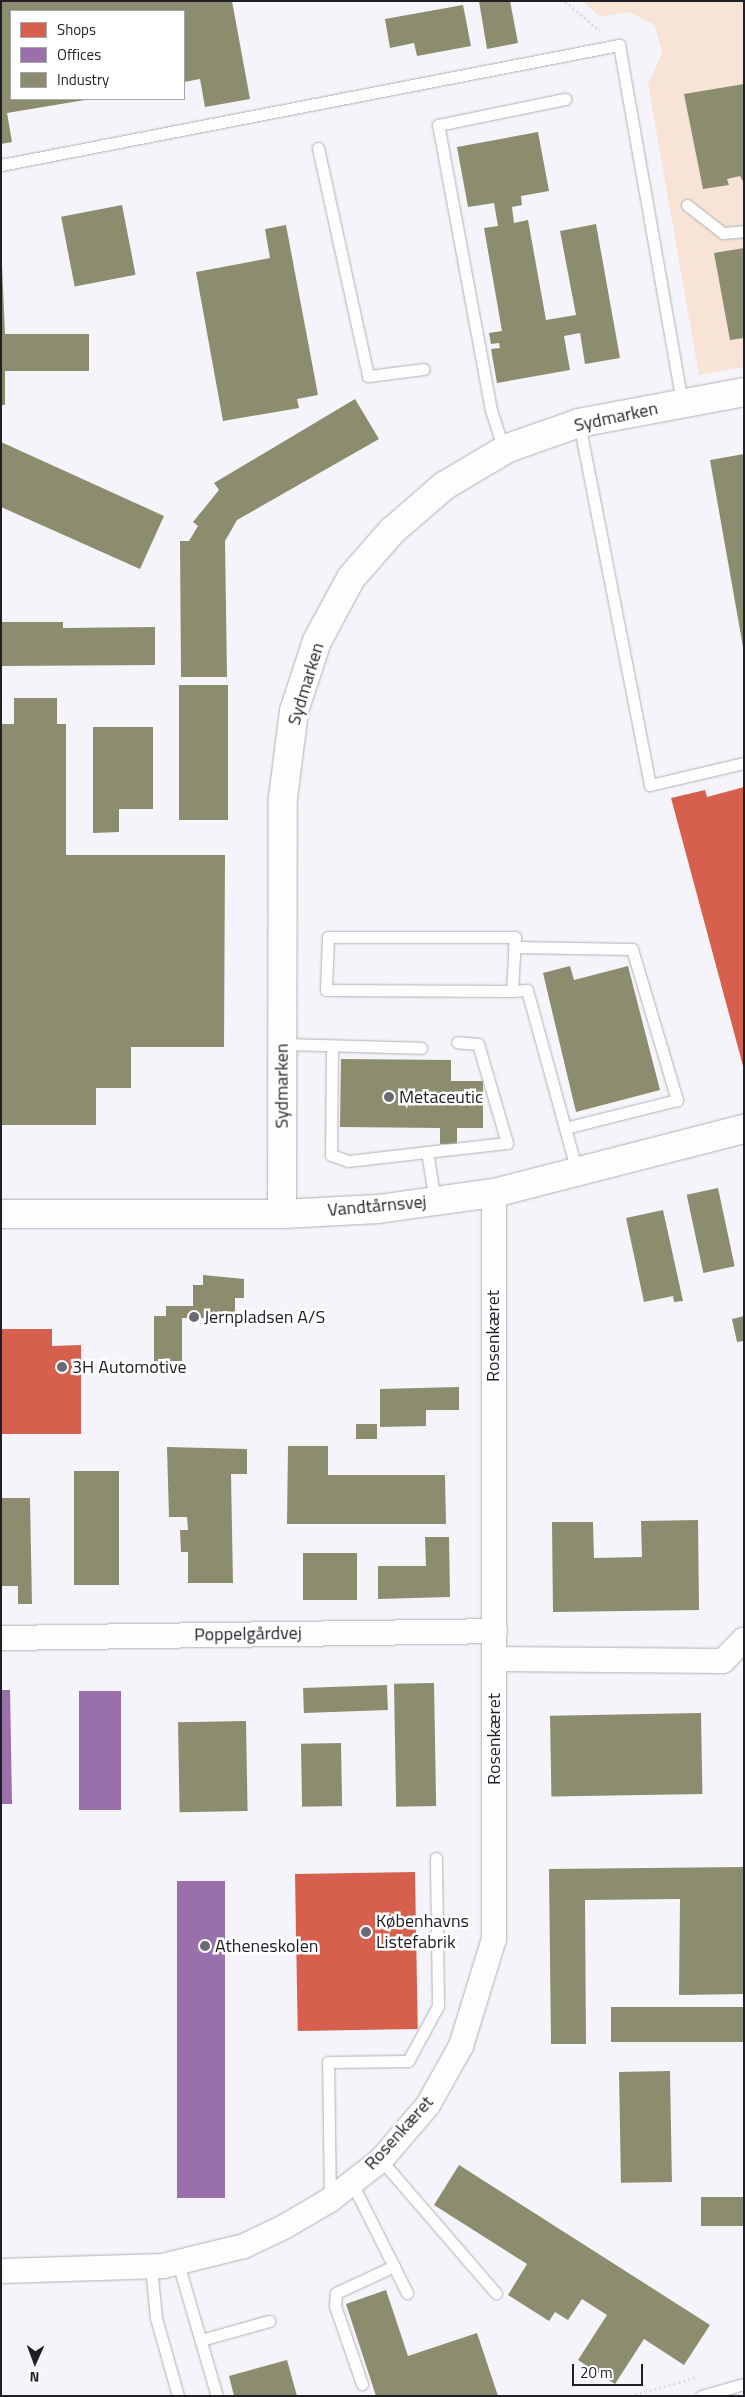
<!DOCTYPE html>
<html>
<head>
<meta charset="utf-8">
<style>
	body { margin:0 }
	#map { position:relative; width:745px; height:2397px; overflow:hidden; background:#f5f4fa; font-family:"Titillium Web",sans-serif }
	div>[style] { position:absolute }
	.green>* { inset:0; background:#f7e4d6 }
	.shops>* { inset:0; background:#d6604d; transform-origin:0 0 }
	.offices>* { inset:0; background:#9970ab; transform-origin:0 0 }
	.industry>* { inset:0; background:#8c8c6e; transform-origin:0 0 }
	.path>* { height:3px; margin-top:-1.5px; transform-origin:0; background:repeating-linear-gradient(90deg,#e1e0e2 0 2.5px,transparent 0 5px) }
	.roads { filter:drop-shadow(0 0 1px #b1b0b6) drop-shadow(0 0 1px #b1b0b6) }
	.lane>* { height:11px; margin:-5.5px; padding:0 5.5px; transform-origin:5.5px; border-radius:5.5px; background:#fefdfe }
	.street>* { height:24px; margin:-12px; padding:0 12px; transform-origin:12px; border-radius:12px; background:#fefdfe }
	.secondary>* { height:28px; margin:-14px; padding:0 14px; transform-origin:14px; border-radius:14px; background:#fefdfe }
	.dots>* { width:14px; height:14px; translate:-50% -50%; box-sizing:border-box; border:2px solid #fff; border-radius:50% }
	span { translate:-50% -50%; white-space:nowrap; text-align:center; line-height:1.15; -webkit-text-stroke:5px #fff; paint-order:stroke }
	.street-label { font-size:18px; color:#201e27 }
	.poi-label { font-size:18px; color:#201e27 }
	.left { translate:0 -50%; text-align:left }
	.frame { position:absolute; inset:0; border:2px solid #201e27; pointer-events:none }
	.legend { position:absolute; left:10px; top:10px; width:175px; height:90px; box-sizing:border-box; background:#fff; border:1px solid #a6a5a9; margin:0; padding:6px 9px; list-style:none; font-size:15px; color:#201e27 }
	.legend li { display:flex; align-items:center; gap:10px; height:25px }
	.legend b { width:25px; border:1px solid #a6a5a9 }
	.north { position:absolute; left:10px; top:2337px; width:50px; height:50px; -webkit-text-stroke:4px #fff; paint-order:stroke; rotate:182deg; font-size:14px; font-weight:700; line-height:20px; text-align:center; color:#201e27 }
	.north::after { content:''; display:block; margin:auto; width:18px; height:22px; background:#201e27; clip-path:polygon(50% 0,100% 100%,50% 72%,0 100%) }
	.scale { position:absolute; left:572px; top:2364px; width:71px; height:22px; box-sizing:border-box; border:2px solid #201e27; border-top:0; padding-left:6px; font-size:15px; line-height:18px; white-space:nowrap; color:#201e27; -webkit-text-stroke:4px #fff; paint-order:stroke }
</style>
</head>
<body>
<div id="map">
	<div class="green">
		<i style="clip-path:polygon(582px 1px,744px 1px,744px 367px,699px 375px,648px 84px,662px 53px,655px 25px,629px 12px,600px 17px)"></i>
	</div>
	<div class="shops">
		<i style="clip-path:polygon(744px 787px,744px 1065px,743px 1066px,671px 798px,705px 790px,707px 797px)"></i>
		<i style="clip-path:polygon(2px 1329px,52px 1329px,52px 1346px,81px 1345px,81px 1434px,2px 1434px)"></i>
		<i style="left:415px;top:1872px;width:157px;height:120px;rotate:89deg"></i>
	</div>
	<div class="offices">
		<i style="clip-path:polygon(1px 1690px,10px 1690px,12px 1804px,1px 1804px)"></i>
		<i style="left:79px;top:1691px;width:42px;height:119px"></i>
		<i style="left:177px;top:1881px;width:48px;height:317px"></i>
	</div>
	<div class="industry">
		<i style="clip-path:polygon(1px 1px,232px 1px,250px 99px,205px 107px,200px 79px,184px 82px,184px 11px,11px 11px,11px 99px,85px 100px,7px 113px,12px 142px,1px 144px)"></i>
		<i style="clip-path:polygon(479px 1px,510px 1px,518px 43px,487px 49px)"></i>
		<i style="clip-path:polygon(463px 5px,471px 46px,417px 56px,414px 43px,390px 48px,385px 19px)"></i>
		<i style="clip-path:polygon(744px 84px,744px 183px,740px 176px,727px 179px,729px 185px,703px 189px,684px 94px)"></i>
		<i style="clip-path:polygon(538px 132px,549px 191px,521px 196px,522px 205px,512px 207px,514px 223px,528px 220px,546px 320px,576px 315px,560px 231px,596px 224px,620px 358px,585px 364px,580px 333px,564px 336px,570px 370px,497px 383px,491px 349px,500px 348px,499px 343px,491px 344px,489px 333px,502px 331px,484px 228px,498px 226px,494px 203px,468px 207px,457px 147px)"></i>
		<i style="left:122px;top:205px;width:71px;height:62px;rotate:79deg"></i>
		<i style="clip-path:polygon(286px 225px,318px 395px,297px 399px,299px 408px,223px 421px,196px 272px,270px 258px,265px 229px)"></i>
		<i style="clip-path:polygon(1px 242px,5px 334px,89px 334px,89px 371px,5px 371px,5px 405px,1px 405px)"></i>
		<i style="clip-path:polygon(744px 248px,744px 338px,730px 340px,714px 253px)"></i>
		<i style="clip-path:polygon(355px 399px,379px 439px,237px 520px,225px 541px,227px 677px,181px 677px,180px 541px,189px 541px,198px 526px,193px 522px,219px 490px,214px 483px)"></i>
		<i style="clip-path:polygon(1px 442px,164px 516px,140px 569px,1px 507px)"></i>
		<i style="clip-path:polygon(744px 454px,744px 647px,743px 647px,710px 460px)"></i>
		<i style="clip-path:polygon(1px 622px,63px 622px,63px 628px,155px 627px,155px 665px,1px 666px)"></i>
		<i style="left:179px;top:685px;width:49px;height:135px"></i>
		<i style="clip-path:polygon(14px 698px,57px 698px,57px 724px,66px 724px,66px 855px,225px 855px,224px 1047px,131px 1047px,131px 1088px,96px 1088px,96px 1125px,1px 1125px,1px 724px,14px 724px)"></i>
		<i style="clip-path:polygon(93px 727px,153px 727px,153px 809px,119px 809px,119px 832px,93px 833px)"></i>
		<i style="clip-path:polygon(570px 966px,574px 980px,628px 966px,660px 1090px,576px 1112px,543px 973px)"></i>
		<i style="clip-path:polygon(341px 1059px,451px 1060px,451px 1081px,483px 1081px,483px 1128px,457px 1128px,457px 1144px,440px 1144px,440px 1128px,340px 1127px)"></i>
		<i style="left:718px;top:1188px;width:80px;height:32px;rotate:78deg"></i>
		<i style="clip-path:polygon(663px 1210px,683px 1301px,674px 1302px,673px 1296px,644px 1302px,626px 1218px)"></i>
		<i style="clip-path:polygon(203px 1275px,244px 1279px,244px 1298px,235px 1298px,235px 1318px,182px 1318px,182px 1361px,154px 1361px,154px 1316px,166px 1316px,166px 1306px,193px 1306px,193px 1285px,203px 1285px)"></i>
		<i style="clip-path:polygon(744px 1316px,744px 1341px,737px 1342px,732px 1319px)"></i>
		<i style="clip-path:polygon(459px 1387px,459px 1410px,426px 1410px,426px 1426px,380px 1427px,380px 1389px)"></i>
		<i style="left:356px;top:1424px;width:21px;height:15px"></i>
		<i style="clip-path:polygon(288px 1446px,328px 1446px,328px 1475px,445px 1475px,446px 1524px,287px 1524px)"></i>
		<i style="clip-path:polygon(167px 1447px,247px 1449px,247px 1474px,231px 1474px,233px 1583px,188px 1583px,188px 1552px,181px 1552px,180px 1530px,188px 1530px,187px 1517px,169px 1517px)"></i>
		<i style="left:74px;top:1471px;width:45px;height:114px"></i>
		<i style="clip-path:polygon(1px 1498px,30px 1498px,32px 1604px,18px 1604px,18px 1586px,1px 1586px)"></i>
		<i style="clip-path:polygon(698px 1520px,699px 1610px,553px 1612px,552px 1522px,593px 1522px,594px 1558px,642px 1557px,641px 1521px)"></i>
		<i style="clip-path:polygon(425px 1537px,449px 1537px,450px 1597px,378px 1599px,378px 1566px,426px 1566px)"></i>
		<i style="left:303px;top:1553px;width:54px;height:47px"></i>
		<i style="left:434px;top:1683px;width:123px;height:40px;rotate:89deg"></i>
		<i style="left:387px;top:1685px;width:25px;height:84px;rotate:88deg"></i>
		<i style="left:701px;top:1713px;width:81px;height:151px;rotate:89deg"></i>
		<i style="left:246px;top:1721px;width:90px;height:68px;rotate:89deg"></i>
		<i style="left:341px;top:1743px;width:63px;height:40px;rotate:89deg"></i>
		<i style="clip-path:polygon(744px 1867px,744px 1994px,679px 1995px,680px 1899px,585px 1900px,586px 2044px,551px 2044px,549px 1869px)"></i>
		<i style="left:744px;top:2007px;width:35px;height:133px;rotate:90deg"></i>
		<i style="left:670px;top:2071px;width:111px;height:51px;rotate:89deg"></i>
		<i style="clip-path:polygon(459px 2165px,710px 2325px,684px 2365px,644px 2339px,615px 2384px,578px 2360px,607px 2315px,582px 2299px,568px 2320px,555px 2312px,549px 2321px,508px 2295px,527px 2264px,434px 2205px)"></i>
		<i style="left:744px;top:2197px;width:29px;height:43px;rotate:90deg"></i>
		<i style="clip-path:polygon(386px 2290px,408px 2356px,477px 2333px,498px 2396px,376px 2396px,346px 2304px)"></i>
		<i style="clip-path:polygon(287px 2360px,297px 2396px,234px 2396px,229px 2376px)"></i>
	</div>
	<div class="path">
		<i style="left:565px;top:1px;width:46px;rotate:40.6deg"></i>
		<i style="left:630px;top:2396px;width:70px;rotate:-15.8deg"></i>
	</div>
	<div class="roads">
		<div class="lane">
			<i style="left:318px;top:148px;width:233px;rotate:77.6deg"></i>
			<i style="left:368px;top:376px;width:56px;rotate:-7.1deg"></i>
			<i style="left:1px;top:165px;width:630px;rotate:-10.99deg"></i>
			<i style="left:619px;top:45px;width:364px;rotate:80deg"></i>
			<i style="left:687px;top:205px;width:46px;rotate:37.9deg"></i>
			<i style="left:723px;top:233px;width:21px;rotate:-5deg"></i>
			<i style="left:579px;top:423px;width:369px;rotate:78.9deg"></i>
			<i style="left:650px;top:785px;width:97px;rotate:-13.2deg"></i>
			<i style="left:504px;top:450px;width:42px;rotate:-108deg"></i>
			<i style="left:491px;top:410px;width:290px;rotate:-100.5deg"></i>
			<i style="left:438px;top:125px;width:130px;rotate:-11.6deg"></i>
			<i style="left:514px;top:947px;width:118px;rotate:1deg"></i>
			<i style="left:632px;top:949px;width:158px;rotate:73.4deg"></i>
			<i style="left:677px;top:1100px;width:115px;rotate:166deg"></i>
			<i style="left:512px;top:991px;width:54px;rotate:-86.8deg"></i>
			<i style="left:515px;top:937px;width:187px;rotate:180deg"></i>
			<i style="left:328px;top:937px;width:53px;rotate:92.2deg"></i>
			<i style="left:326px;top:990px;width:186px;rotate:0.3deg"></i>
			<i style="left:512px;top:991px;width:15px;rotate:-4deg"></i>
			<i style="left:527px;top:990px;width:189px;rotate:74.6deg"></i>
			<i style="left:282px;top:1044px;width:139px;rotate:1.6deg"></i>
			<i style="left:332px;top:1046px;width:109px;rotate:90.5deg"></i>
			<i style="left:331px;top:1155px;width:18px;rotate:19deg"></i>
			<i style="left:348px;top:1161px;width:160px;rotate:-6.5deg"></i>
			<i style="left:507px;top:1143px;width:103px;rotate:-106.3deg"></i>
			<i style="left:478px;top:1044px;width:21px;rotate:-175deg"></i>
			<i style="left:427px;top:1152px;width:50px;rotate:80.7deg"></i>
			<i style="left:381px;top:2160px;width:176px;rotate:49.2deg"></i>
			<i style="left:352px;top:2183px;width:123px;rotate:63.4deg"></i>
			<i style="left:330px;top:2200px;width:138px;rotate:-90.8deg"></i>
			<i style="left:328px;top:2062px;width:80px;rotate:-0.7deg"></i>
			<i style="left:408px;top:2061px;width:63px;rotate:-61.4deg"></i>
			<i style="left:438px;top:2006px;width:148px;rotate:-90.8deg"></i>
			<i style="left:178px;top:2263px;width:139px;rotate:73.7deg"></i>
			<i style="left:151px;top:2267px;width:51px;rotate:84.4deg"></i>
			<i style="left:156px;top:2318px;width:81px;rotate:74.2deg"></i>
			<i style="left:201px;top:2340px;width:71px;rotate:-15.6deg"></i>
			<i style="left:362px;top:2384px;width:83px;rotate:-109.1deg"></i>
			<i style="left:335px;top:2306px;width:13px;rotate:-86deg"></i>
			<i style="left:336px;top:2293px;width:64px;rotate:-25deg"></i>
			<i style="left:701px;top:2396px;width:45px;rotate:-15.6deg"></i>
		</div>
		<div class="street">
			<i style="left:1px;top:1638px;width:494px;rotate:-0.8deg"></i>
			<i style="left:494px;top:1659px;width:229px;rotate:0.5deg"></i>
			<i style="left:723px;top:1661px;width:30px;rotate:-46deg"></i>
			<i style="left:1px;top:2271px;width:162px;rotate:-1.8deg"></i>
			<i style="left:163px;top:2266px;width:83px;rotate:-13.9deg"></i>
			<i style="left:244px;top:2246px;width:44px;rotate:-25.4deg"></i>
			<i style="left:284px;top:2227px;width:53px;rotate:-30.4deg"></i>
			<i style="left:330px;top:2200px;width:65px;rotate:-38.1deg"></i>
			<i style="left:381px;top:2160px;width:72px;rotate:-49.5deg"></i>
			<i style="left:428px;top:2105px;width:68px;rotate:-60.8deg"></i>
			<i style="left:461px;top:2046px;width:112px;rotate:-72.9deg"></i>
			<i style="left:494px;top:1939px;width:746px;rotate:-90deg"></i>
		</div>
		<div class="secondary">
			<i style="left:1px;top:1214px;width:281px"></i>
			<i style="left:282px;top:1214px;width:96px;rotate:-3deg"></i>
			<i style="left:378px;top:1209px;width:117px;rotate:-7.9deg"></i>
			<i style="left:494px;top:1193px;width:258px;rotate:-14.4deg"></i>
			<i style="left:282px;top:1214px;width:416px;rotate:-89.9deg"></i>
			<i style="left:283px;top:798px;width:88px;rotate:-82.8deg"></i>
			<i style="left:294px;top:711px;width:74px;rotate:-71.8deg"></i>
			<i style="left:317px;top:641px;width:72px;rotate:-61.6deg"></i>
			<i style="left:351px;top:578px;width:62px;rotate:-48.9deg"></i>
			<i style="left:392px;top:531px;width:69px;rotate:-40.9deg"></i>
			<i style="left:444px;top:486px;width:74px;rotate:-30.7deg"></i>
			<i style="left:508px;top:448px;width:75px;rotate:-19.4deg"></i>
			<i style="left:579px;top:423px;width:168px;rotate:-10.6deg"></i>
		</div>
	</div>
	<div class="dots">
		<i style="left:389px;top:1097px;background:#6b6971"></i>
		<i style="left:194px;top:1317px;background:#6b6971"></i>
		<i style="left:62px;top:1367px;background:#6b6971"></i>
		<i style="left:366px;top:1932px;background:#6b6971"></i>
		<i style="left:205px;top:1946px;background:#6b6971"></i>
	</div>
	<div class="street-label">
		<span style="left:616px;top:417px;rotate:-12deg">Sydmarken</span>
		<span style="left:306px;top:684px;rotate:-73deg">Sydmarken</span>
		<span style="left:282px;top:1086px;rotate:-90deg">Sydmarken</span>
		<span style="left:377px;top:1206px;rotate:-5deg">Vandtårnsvej</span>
		<span style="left:493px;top:1336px;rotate:-90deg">Rosenkæret</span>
		<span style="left:248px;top:1634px;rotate:-1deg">Poppelgårdvej</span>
		<span style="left:494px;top:1739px;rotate:-90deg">Rosenkæret</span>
		<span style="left:399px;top:2133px;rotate:-48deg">Rosenkæret</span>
	</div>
	<div class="poi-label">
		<span class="left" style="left:399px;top:1097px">Metaceutic</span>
		<span class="left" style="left:204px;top:1317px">Jernpladsen A/S</span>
		<span class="left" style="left:72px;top:1367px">3H Automotive</span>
		<span class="left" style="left:376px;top:1932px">Københavns<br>Listefabrik</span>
		<span class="left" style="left:215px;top:1946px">Atheneskolen</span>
	</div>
	<div class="frame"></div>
	<ul class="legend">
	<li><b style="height:14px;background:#d6604d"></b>Shops</li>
	<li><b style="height:14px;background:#9970ab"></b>Offices</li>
	<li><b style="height:14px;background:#8c8c6e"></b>Industry</li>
	</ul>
	<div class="north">N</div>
	<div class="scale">20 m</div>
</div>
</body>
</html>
